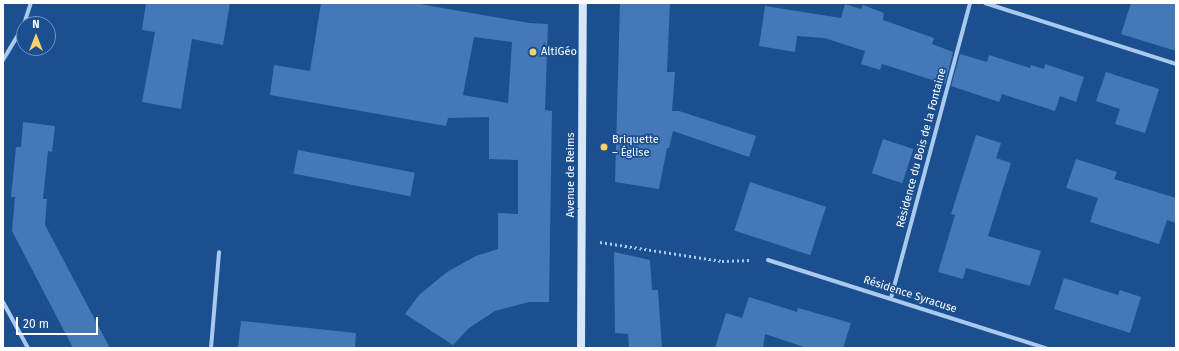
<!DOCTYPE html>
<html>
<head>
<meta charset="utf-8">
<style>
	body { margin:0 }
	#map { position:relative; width:1179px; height:351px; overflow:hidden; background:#1b4f8f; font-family:"Fira Sans",sans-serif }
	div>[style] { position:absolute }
	.building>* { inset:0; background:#4478b7; transform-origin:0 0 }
	.path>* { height:2.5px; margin-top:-1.25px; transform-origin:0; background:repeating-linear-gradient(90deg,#a9c9ee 0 2px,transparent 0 5px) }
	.street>* { height:4px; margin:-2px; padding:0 2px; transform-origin:2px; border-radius:2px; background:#a9c9ee }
	.secondary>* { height:8px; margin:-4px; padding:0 4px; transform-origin:4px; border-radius:4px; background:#d6e6fa }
	.dots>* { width:11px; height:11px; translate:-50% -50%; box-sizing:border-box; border:2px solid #1b4f8f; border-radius:50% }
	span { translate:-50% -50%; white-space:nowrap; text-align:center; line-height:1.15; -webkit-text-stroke:3.5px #1b4f8f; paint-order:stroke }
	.poi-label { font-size:11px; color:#fff }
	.left { translate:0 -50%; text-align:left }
	.street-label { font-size:11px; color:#fff }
	.frame { position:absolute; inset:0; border:4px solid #fff; pointer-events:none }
	.north { position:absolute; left:16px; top:16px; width:40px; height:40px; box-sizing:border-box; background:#1b4f8f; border:1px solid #7695bc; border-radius:50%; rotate:0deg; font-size:11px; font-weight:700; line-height:16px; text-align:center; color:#fff }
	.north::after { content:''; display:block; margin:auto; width:14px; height:18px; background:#ffd166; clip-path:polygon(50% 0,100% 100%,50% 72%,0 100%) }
	.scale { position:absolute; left:16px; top:317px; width:82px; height:18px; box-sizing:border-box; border:2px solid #fff; border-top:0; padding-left:5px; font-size:12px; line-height:14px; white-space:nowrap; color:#fff; -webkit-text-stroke:3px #1b4f8f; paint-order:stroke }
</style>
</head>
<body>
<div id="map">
	<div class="building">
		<i style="clip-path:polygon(146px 3px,230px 3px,223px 45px,192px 39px,181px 109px,142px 102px,155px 32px,142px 30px)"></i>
		<i style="clip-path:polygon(evenodd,321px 3px,414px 3px,529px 23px,548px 24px,545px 110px,552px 111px,549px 302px,529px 302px,495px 311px,469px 328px,453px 345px,405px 314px,419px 295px,447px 272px,476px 256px,498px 249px,498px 213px,518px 214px,518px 160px,489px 159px,489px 117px,448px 118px,446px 126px,270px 95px,274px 65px,310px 71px,321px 3px,474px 37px,512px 42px,508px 103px,463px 95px,474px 37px)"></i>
		<i style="clip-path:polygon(620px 3px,670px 3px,667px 72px,675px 72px,672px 111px,679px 111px,756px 136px,749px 157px,673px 131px,669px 148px,667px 148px,659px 189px,615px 182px)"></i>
		<i style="clip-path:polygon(1131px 3px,1176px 3px,1176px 51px,1121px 34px)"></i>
		<i style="clip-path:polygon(845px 4px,861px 9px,863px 5px,884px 13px,883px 20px,934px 38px,932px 44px,953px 52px,945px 84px,882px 64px,880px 70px,861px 64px,865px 51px,824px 38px,797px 36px,795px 52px,759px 46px,765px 6px,841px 18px)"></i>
		<i style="clip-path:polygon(960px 54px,987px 62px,989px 55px,1030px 68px,1031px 65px,1044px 69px,1045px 64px,1084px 77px,1076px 102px,1060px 96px,1055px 111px,1002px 94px,999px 102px,951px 86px)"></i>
		<i style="clip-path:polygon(1106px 72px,1159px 89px,1145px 133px,1115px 124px,1120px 109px,1096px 101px)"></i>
		<i style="clip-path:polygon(23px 122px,55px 126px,52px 152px,48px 151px,43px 199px,47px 199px,45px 225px,110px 348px,73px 348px,12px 231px,15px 197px,11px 197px,16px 147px,21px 147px)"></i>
		<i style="clip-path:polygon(976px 135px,1001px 143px,996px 158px,1011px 163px,988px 236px,1041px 251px,1030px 286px,966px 268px,963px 279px,938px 272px,955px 215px,951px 214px)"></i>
		<i style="left:883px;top:139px;width:32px;height:36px;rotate:18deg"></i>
		<i style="left:298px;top:150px;width:119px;height:24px;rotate:11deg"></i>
		<i style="clip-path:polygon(1076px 159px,1117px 172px,1114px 179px,1176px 198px,1176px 223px,1167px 220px,1159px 244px,1090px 222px,1098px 198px,1066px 188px)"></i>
		<i style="left:750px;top:182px;width:80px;height:51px;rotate:18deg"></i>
		<i style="clip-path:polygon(614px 252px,650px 260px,652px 290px,658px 290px,662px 348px,629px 348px,628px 334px,615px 333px)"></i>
		<i style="clip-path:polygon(1064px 278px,1118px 295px,1120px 290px,1141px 297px,1130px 333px,1054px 309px)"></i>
		<i style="clip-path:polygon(749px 297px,797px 312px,798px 308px,851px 323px,843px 348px,807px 348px,765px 334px,763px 348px,715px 348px,726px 313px,742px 318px)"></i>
		<i style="clip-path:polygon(241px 321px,356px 333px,355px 348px,238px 348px)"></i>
	</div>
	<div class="path">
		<i style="left:600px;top:242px;width:123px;rotate:8.9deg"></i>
		<i style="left:722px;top:261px;width:30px;rotate:-2deg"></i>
	</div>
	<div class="street">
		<i style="left:985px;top:3px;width:201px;rotate:17.7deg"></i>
		<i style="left:24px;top:24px;width:22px;rotate:-72deg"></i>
		<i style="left:3px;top:60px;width:41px;rotate:-59deg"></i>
		<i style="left:768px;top:260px;width:292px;rotate:17.6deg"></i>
		<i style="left:891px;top:298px;width:305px;rotate:-75deg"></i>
		<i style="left:3px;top:302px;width:52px;rotate:61.5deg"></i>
		<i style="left:211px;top:348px;width:96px;rotate:-85.2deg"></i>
	</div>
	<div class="secondary">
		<i style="left:581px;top:348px;width:345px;rotate:-89.7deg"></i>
	</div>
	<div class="dots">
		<i style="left:533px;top:52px;background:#ffd166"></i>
		<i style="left:604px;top:147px;background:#ffd166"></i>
	</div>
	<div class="poi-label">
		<span class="left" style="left:541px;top:52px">AltiGéo</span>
		<span class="left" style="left:612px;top:147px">Briquette<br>– Église</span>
	</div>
	<div class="street-label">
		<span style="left:922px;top:148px;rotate:-75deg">Résidence du Bois de la Fontaine</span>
		<span style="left:571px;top:175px;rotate:-90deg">Avenue de Reims</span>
		<span style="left:910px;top:295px;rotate:18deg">Résidence Syracuse</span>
	</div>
	<div class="frame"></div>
	<div class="north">N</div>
	<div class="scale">20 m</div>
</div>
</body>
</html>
